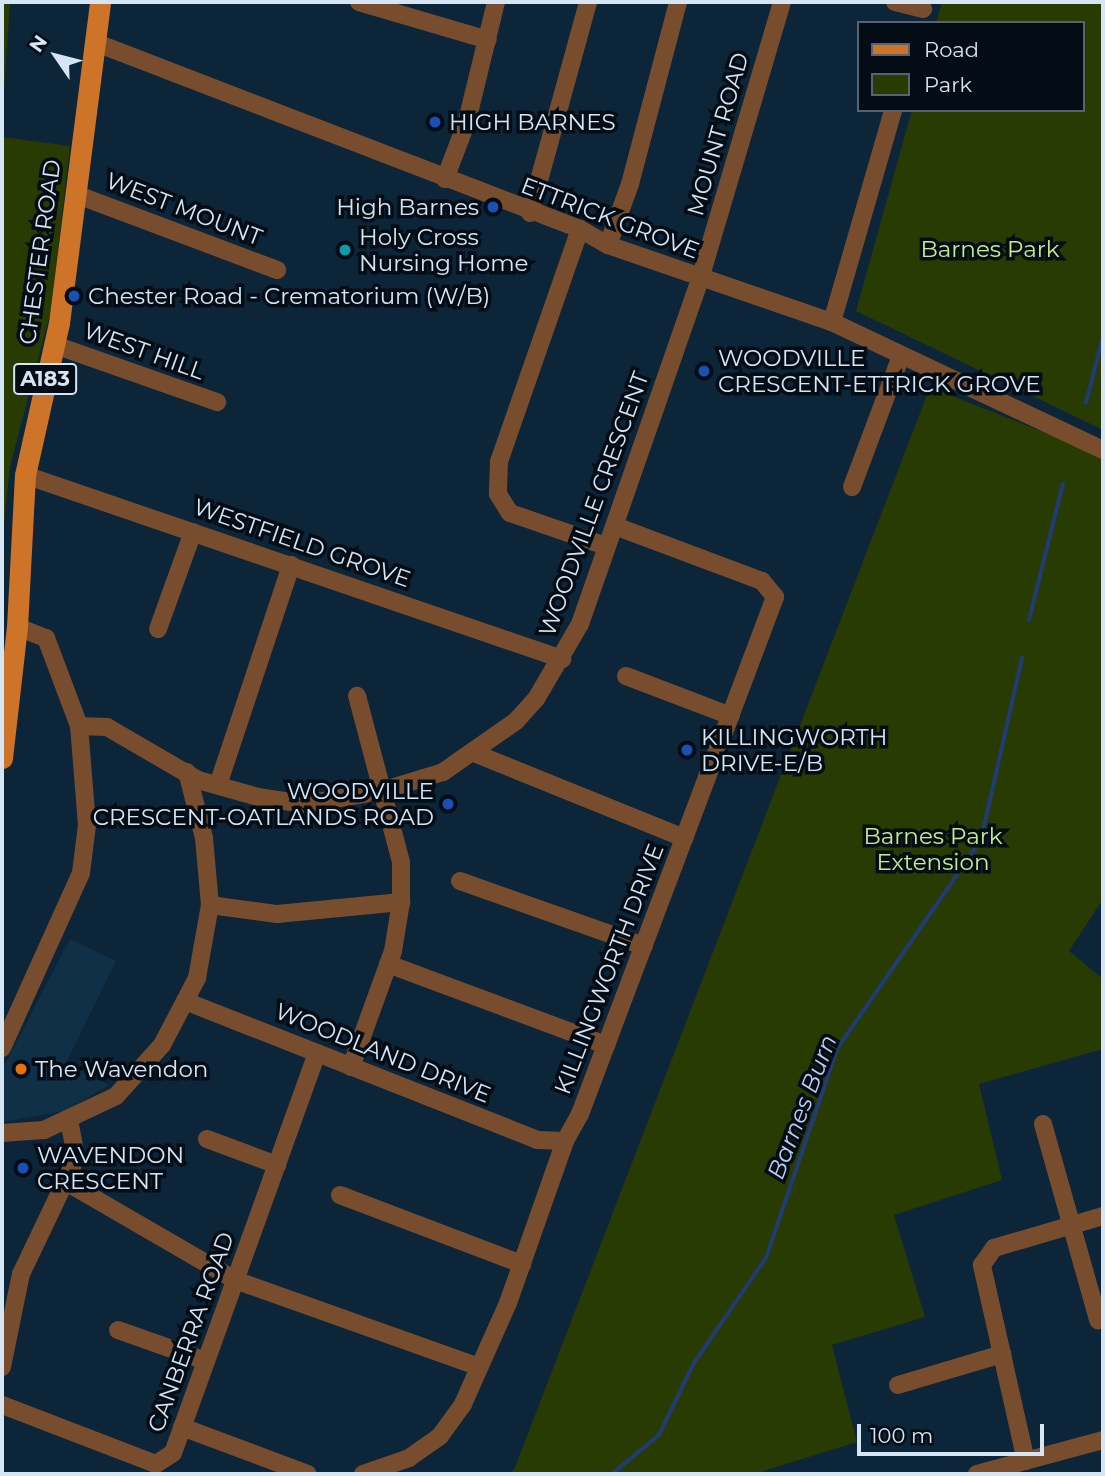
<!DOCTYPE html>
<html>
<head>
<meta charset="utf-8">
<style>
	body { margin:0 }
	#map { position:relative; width:1105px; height:1476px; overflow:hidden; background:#0c2539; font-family:Montserrat,sans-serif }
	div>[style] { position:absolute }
	.built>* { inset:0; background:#103048 }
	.green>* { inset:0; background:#283b03 }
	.stream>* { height:3.5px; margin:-1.75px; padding:0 1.75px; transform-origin:1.75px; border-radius:1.75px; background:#203b75 }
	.minor>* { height:18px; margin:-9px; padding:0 9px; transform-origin:9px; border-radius:9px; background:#784d2e }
	.major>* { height:21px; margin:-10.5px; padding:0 10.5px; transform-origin:10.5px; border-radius:10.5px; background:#cd7429 }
	.dots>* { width:19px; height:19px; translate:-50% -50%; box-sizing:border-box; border:4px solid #040d16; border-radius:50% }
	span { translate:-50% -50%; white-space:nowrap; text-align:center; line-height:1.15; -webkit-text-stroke:7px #040d16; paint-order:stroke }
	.shield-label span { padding:2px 5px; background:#040d16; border:2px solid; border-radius:5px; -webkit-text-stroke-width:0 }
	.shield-label { font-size:21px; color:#d6e5f3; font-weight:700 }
	.poi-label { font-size:23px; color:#d6e5f3 }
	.left { translate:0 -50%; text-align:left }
	.right { translate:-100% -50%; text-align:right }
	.street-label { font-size:23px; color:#d6e5f3 }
	.park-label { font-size:23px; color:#c4ee8b }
	.water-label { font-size:24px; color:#bccff3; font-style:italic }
	.frame { position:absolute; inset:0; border:4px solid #d6e5f3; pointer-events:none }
	.legend { position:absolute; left:857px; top:21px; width:228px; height:91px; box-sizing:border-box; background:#040d16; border:2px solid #58636e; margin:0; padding:9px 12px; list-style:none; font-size:21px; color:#d6e5f3 }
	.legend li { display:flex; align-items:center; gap:14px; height:35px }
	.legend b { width:35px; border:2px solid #58636e }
	.north { position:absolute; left:21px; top:21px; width:70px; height:70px; -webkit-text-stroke:5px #040d16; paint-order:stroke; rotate:305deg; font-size:19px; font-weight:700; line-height:28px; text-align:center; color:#d6e5f3 }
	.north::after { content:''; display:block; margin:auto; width:24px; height:32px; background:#d6e5f3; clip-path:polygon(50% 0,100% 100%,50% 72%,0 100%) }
	.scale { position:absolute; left:857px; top:1424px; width:187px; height:32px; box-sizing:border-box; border:4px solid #d6e5f3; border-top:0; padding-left:9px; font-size:21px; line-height:24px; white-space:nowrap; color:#d6e5f3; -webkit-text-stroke:5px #040d16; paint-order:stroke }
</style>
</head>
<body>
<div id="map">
	<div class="built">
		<i style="clip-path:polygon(70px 939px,116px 961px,66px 1063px,109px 1085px,64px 1111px,2px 1122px,2px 1070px)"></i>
	</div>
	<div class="green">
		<i style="clip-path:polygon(2px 2px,10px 2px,2px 121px)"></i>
		<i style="clip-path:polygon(942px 2px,1103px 2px,1103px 430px,856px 311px,912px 110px,1082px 110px,1082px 23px,936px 23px)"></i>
		<i style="clip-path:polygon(2px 137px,70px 146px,51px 310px,10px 467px,2px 541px)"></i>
		<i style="clip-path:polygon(930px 387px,1103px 456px,1103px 899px,1069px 951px,1103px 979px,1103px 1049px,979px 1084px,1002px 1180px,894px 1215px,925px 1317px,832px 1345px,857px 1442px,754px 1474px,507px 1474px,514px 1470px)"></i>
	</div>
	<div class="stream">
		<i style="left:1086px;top:403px;width:68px;rotate:-75.6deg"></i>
		<i style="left:1029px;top:620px;width:140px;rotate:-76deg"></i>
		<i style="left:612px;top:1474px;width:61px;rotate:-39.7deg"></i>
		<i style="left:659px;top:1435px;width:80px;rotate:-64.1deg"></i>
		<i style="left:694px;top:1363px;width:127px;rotate:-55.6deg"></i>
		<i style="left:766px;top:1258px;width:221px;rotate:-71.2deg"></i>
		<i style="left:837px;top:1049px;width:254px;rotate:-55.4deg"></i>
		<i style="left:981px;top:840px;width:187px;rotate:-77.3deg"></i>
	</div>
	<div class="minor">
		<i style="left:359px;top:2px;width:134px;rotate:16.4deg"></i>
		<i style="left:895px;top:2px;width:29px;rotate:14deg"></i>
		<i style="left:94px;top:42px;width:521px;rotate:21.05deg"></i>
		<i style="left:580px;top:229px;width:32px;rotate:30deg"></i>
		<i style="left:608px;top:245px;width:237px;rotate:19deg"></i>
		<i style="left:832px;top:322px;width:300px;rotate:25.3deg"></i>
		<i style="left:445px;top:179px;width:62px;rotate:-69.2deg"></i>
		<i style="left:467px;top:121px;width:122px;rotate:-76.3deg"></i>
		<i style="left:75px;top:194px;width:216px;rotate:20.6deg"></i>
		<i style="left:530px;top:213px;width:219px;rotate:-74.6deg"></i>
		<i style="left:580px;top:229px;width:246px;rotate:109.2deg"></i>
		<i style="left:499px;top:461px;width:33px;rotate:92deg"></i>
		<i style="left:498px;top:494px;width:22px;rotate:58deg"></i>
		<i style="left:510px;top:513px;width:102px;rotate:19deg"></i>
		<i style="left:608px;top:245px;width:65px;rotate:-70.2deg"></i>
		<i style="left:630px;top:184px;width:188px;rotate:-75.2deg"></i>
		<i style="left:832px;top:322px;width:221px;rotate:-73.9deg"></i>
		<i style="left:55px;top:345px;width:172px;rotate:19.4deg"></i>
		<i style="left:25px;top:475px;width:568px;rotate:18.91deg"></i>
		<i style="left:852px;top:487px;width:140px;rotate:-69.5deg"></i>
		<i style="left:17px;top:627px;width:31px;rotate:21deg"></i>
		<i style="left:46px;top:638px;width:94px;rotate:69.4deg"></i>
		<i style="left:79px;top:726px;width:28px;rotate:2deg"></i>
		<i style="left:107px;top:727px;width:105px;rotate:30.2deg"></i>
		<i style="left:198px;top:780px;width:62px;rotate:15.8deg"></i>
		<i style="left:258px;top:797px;width:48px;rotate:8.5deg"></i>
		<i style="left:305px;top:804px;width:77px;rotate:-9.7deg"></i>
		<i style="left:381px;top:791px;width:65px;rotate:-17deg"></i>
		<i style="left:443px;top:772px;width:89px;rotate:-34.9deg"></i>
		<i style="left:516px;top:721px;width:30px;rotate:-48deg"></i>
		<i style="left:536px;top:699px;width:87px;rotate:-59.6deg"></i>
		<i style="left:580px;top:624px;width:365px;rotate:-70.8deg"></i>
		<i style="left:700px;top:279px;width:289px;rotate:-73.5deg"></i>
		<i style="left:158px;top:629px;width:103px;rotate:-70.2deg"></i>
		<i style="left:626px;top:676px;width:112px;rotate:20.9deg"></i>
		<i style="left:474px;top:753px;width:227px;rotate:22deg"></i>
		<i style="left:218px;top:785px;width:232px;rotate:-71.6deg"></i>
		<i style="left:460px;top:881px;width:195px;rotate:19.5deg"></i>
		<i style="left:210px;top:905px;width:68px;rotate:7.7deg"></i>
		<i style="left:277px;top:914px;width:125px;rotate:-5.5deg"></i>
		<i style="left:388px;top:964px;width:233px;rotate:20.4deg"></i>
		<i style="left:185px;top:1001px;width:378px;rotate:21.5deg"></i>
		<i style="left:537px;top:1140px;width:28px;rotate:2deg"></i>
		<i style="left:2px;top:1048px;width:192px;rotate:-65.7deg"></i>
		<i style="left:81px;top:873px;width:48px;rotate:-82.9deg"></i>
		<i style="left:87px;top:825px;width:99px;rotate:-94.6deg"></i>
		<i style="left:351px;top:1067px;width:123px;rotate:-70.1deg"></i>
		<i style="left:393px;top:951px;width:50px;rotate:-80.7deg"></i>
		<i style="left:401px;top:902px;width:40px;rotate:-90deg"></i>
		<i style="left:401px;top:862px;width:172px;rotate:-104.8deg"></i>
		<i style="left:1043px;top:1124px;width:204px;rotate:74.3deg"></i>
		<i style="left:2px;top:1133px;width:42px;rotate:-4.1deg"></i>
		<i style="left:44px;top:1130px;width:80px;rotate:-25.3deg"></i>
		<i style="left:116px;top:1096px;width:69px;rotate:-48deg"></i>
		<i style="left:162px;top:1045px;width:76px;rotate:-62.4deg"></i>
		<i style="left:197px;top:978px;width:74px;rotate:-79.9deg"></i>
		<i style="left:210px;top:905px;width:67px;rotate:-95.1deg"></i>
		<i style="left:204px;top:838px;width:68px;rotate:-104.4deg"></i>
		<i style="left:207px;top:1139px;width:75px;rotate:20.4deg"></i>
		<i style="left:66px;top:1182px;width:195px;rotate:30.1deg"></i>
		<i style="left:235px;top:1280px;width:259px;rotate:19.6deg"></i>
		<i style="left:340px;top:1195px;width:195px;rotate:20.8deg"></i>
		<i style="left:118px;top:1330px;width:93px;rotate:19.4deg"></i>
		<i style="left:2px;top:1367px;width:95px;rotate:-78.5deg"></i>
		<i style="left:21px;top:1274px;width:119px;rotate:-64.5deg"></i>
		<i style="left:72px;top:1167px;width:16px;rotate:-79deg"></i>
		<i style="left:75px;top:1151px;width:31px;rotate:-101deg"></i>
		<i style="left:898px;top:1385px;width:109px;rotate:-16.6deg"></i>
		<i style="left:2px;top:1405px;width:165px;rotate:21deg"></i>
		<i style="left:156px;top:1464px;width:20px;rotate:-33deg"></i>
		<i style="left:173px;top:1453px;width:425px;rotate:-70.2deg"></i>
		<i style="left:182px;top:1427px;width:134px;rotate:20.5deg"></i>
		<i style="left:1026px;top:1461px;width:201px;rotate:-102.7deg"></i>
		<i style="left:982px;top:1265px;width:21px;rotate:-55deg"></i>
		<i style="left:994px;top:1248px;width:114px;rotate:-16.4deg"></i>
		<i style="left:363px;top:1474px;width:49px;rotate:-19.2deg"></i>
		<i style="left:409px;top:1458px;width:38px;rotate:-35deg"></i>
		<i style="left:440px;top:1436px;width:39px;rotate:-54deg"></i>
		<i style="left:463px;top:1404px;width:111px;rotate:-66deg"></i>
		<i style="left:508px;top:1303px;width:172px;rotate:-70.6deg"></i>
		<i style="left:565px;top:1141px;width:31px;rotate:-61deg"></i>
		<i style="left:580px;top:1114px;width:553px;rotate:-69.33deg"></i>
		<i style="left:775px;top:597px;width:21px;rotate:-129deg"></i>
		<i style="left:762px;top:581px;width:157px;rotate:-159.5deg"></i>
		<i style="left:977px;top:1474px;width:131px;rotate:-15.1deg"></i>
	</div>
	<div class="major">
		<i style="left:2px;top:758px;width:132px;rotate:-83.5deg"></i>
		<i style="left:17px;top:627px;width:152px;rotate:-87deg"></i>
		<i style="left:25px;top:475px;width:156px;rotate:-77.4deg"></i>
		<i style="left:59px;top:323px;width:324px;rotate:-82.7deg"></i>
	</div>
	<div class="dots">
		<i style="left:435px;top:122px;background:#1a4fb4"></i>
		<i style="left:493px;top:207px;background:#1a4fb4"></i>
		<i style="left:345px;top:250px;background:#0f9aa8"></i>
		<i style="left:74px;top:296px;background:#1a4fb4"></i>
		<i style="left:704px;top:371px;background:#1a4fb4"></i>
		<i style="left:687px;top:750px;background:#1a4fb4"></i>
		<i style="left:448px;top:804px;background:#1a4fb4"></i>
		<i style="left:21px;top:1069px;background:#e8710a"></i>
		<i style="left:23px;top:1168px;background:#1a4fb4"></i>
	</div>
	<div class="shield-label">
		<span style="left:45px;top:379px">A183</span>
	</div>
	<div class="poi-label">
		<span class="left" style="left:449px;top:122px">HIGH BARNES</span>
		<span class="right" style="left:479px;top:207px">High Barnes</span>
		<span class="left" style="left:359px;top:250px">Holy Cross<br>Nursing Home</span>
		<span class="left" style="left:88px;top:296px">Chester Road - Crematorium (W/B)</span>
		<span class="left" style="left:718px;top:371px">WOODVILLE<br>CRESCENT-ETTRICK GROVE</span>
		<span class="left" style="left:701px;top:750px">KILLINGWORTH<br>DRIVE-E/B</span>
		<span class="right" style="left:434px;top:804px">WOODVILLE<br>CRESCENT-OATLANDS ROAD</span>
		<span class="left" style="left:35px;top:1069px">The Wavendon</span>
		<span class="left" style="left:37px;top:1168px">WAVENDON<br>CRESCENT</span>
	</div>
	<div class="street-label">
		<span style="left:718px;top:134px;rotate:-74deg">MOUNT ROAD</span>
		<span style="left:184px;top:209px;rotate:21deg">WEST MOUNT</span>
		<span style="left:610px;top:218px;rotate:21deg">ETTRICK GROVE</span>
		<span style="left:40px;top:252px;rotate:-82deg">CHESTER ROAD</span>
		<span style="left:144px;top:351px;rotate:20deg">WEST HILL</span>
		<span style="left:594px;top:504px;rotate:-70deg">WOODVILLE CRESCENT</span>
		<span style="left:302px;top:543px;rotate:19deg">WESTFIELD GROVE</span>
		<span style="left:609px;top:969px;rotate:-69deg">KILLINGWORTH DRIVE</span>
		<span style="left:383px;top:1053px;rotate:22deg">WOODLAND DRIVE</span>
		<span style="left:191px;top:1332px;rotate:-70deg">CANBERRA ROAD</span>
	</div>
	<div class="park-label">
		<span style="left:990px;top:249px">Barnes Park</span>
		<span style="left:933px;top:849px">Barnes Park<br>Extension</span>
	</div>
	<div class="water-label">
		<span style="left:802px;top:1107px;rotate:-69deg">Barnes Burn</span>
	</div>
	<div class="frame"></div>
	<ul class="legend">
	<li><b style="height:9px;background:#cd7429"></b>Road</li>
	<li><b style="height:19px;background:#283b03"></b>Park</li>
	</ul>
	<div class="north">N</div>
	<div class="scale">100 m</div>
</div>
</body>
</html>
